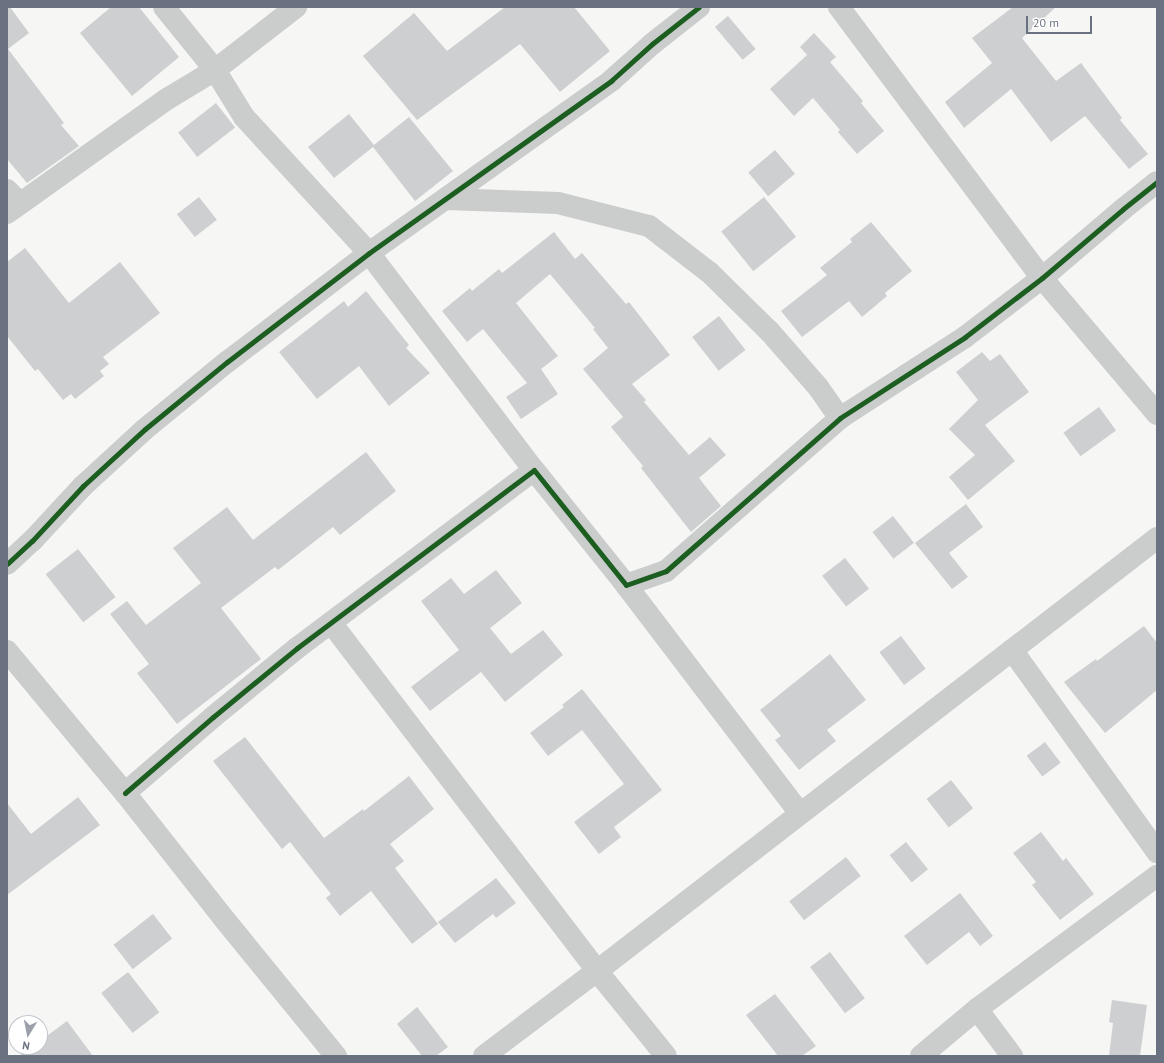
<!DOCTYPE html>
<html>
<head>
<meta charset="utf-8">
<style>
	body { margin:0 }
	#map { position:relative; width:1164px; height:1063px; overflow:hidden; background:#f6f6f5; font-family:"PT Sans",sans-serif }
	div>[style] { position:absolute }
	.building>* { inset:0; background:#cecfd0; transform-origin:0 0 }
	.minor>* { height:22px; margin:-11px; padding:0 11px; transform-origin:11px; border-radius:11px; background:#cbcccc }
	.cycleway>* { height:5px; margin:-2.5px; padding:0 2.5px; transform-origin:2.5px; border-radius:2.5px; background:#1b5e20 }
	span { translate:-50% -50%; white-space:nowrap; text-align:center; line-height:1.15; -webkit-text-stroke:4px #fff; paint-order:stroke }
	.frame { position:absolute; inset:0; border:8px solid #6a7281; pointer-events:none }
	.north { position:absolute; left:8px; top:1015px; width:40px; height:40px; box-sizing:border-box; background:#fff; border:1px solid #c3c7cd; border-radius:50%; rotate:190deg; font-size:11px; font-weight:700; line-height:16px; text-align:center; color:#6a7281 }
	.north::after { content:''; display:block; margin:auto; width:14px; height:18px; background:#9ba0aa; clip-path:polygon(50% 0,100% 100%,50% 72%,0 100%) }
	.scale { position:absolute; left:1026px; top:16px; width:66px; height:18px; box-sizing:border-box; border:2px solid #6a7281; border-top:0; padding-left:5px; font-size:12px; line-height:14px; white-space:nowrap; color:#6a7281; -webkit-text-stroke:3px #fff; paint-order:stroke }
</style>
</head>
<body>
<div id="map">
	<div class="building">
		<i style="clip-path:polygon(7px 7px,10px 7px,29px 33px,8px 49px,64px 123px,61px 125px,79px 146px,27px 183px,7px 159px)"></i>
		<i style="clip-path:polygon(111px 7px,139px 7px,179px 57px,132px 96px,80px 33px)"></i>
		<i style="clip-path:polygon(505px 7px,574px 7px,610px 51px,560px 92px,520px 44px,417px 120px,363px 56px,414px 13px,447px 51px)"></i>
		<i style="clip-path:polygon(1013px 7px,1056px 7px,1022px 38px,1056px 81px,1081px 63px,1122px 118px,1120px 120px,1148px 154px,1129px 169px,1085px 116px,1051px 142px,1011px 89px,964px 128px,945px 102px,992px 63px,972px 38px)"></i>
		<i style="left:728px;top:16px;width:43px;height:17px;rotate:50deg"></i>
		<i style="clip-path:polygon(814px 33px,836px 57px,830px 62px,863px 101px,861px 103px,884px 131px,857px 154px,838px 132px,840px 130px,813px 98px,794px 116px,770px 89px,807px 55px,800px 47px)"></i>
		<i style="left:216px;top:103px;width:31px;height:48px;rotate:52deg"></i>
		<i style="clip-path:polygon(349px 114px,374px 145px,409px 117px,453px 171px,415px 201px,373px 147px,334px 178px,308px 147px)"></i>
		<i style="left:775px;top:150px;width:31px;height:35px;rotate:50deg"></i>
		<i style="left:199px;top:197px;width:29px;height:28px;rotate:52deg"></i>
		<i style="left:764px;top:197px;width:51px;height:55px;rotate:51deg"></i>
		<i style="clip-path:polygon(871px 222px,912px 271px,885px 293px,887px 296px,862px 317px,849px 301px,802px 337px,781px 311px,827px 275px,820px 268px,852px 242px,850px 239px)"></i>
		<i style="clip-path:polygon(554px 232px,575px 259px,582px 253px,626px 304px,629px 302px,670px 355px,632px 384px,646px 400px,644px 402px,689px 455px,710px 437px,726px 455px,699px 478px,721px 506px,691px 532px,641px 468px,643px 466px,611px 427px,623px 417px,583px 369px,608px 348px,593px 329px,595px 328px,550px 274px,516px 303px,558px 356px,541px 369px,558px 394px,521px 419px,506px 397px,527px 383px,483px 329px,467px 342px,442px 311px,470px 288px,472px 291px,499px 269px,502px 273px)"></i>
		<i style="clip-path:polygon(25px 248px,69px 303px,120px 262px,160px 313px,103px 357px,109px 364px,100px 371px,104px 376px,75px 399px,71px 394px,63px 400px,38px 369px,35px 371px,7px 336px,7px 262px)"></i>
		<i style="clip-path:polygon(366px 291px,409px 345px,406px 348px,430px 373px,389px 406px,359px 366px,317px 399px,279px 352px,344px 301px,348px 307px)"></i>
		<i style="left:719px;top:316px;width:43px;height:34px;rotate:52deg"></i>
		<i style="clip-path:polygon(982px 352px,990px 361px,1000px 354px,1029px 392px,985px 425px,1015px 461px,968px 500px,949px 477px,975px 455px,949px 429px,978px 400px,956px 372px)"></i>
		<i style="left:1099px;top:407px;width:29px;height:44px;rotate:54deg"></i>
		<i style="clip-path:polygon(366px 452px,396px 491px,340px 535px,333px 527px,278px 570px,275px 567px,221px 608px,261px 659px,177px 724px,137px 673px,149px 664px,110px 614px,127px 601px,146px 625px,201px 583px,173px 548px,227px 507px,253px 540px)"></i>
		<i style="clip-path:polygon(966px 504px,983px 527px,949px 553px,968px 577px,952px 589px,915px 543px)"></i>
		<i style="left:893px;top:516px;width:34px;height:26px;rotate:52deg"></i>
		<i style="left:78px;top:549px;width:61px;height:41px;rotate:52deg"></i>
		<i style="left:845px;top:558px;width:39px;height:29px;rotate:52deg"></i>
		<i style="clip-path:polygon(496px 570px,522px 603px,490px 628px,511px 654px,543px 630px,563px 655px,505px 702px,481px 672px,430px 711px,411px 687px,459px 650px,421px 601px,451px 578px,464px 594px)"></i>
		<i style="clip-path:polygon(1144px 626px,1157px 643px,1157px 690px,1105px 733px,1064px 682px,1096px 659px,1097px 661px)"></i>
		<i style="left:901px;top:636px;width:41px;height:27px;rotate:53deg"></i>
		<i style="clip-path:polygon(830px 654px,866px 700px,827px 730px,836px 741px,799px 770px,775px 740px,781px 736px,760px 710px)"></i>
		<i style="clip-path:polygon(582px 689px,662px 790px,614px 827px,621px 837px,599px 854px,574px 822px,624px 784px,582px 730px,548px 756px,530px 733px,564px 707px,562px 705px)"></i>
		<i style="clip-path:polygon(245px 737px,324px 838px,363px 809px,364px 811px,409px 776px,434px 809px,390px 844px,404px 861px,395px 868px,438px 924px,412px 944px,371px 891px,340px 916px,326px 898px,331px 894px,290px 842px,282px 849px,213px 761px)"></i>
		<i style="left:1045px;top:742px;width:26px;height:23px;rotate:53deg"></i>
		<i style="left:951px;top:780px;width:36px;height:31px;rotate:52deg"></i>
		<i style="clip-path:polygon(78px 797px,100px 825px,7px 895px,7px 803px,31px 834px)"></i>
		<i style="clip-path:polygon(1041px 832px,1063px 861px,1066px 858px,1094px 894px,1060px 920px,1032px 885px,1036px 882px,1013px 853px)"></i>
		<i style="left:906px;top:842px;width:35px;height:21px;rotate:51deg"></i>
		<i style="left:846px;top:857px;width:24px;height:72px;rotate:52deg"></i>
		<i style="clip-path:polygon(496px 878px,516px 903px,496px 918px,493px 914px,455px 943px,438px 922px)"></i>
		<i style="clip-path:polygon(960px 893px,993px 936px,980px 946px,969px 932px,927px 965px,904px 936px)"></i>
		<i style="left:153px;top:914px;width:31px;height:50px;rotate:52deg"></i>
		<i style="left:830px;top:952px;width:58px;height:25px;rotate:53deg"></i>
		<i style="left:128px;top:972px;width:51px;height:34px;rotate:52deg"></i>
		<i style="clip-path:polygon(775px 994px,816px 1046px,802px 1056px,778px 1056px,746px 1015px)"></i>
		<i style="clip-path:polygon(1112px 1000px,1147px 1005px,1140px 1056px,1109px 1056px,1113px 1023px,1109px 1022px)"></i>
		<i style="clip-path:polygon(417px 1007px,448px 1047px,436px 1056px,422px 1056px,397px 1024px)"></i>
		<i style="clip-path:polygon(67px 1021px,93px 1056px,19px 1056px,31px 1047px,40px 1047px,40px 1041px)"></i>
	</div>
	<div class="minor">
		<i style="left:164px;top:7px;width:81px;rotate:51deg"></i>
		<i style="left:215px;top:70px;width:55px;rotate:58.3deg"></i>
		<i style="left:244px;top:117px;width:185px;rotate:47.4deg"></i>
		<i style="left:369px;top:253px;width:273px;rotate:52.8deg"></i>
		<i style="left:839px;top:7px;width:339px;rotate:53.2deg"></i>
		<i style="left:1042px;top:278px;width:178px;rotate:49.8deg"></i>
		<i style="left:7px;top:190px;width:18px;rotate:45deg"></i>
		<i style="left:445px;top:199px;width:113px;rotate:2deg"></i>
		<i style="left:558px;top:203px;width:94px;rotate:14.2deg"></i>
		<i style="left:649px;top:226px;width:77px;rotate:37.6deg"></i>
		<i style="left:710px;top:273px;width:84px;rotate:44.5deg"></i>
		<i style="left:770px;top:332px;width:73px;rotate:48.9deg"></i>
		<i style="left:818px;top:387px;width:38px;rotate:55deg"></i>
		<i style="left:7px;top:213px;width:196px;rotate:-35.5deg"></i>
		<i style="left:167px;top:99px;width:56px;rotate:-31.1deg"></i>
		<i style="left:215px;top:70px;width:103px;rotate:-37.9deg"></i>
		<i style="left:7px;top:564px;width:34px;rotate:-43deg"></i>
		<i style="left:32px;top:541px;width:75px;rotate:-47.2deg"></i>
		<i style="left:83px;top:486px;width:84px;rotate:-42.6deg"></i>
		<i style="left:145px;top:429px;width:106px;rotate:-39.3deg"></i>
		<i style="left:227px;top:362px;width:179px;rotate:-37.5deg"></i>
		<i style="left:369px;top:253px;width:298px;rotate:-35.4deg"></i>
		<i style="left:612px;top:80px;width:54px;rotate:-42deg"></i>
		<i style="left:652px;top:44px;width:60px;rotate:-38.2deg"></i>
		<i style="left:626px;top:585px;width:287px;rotate:52.7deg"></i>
		<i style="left:332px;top:624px;width:437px;rotate:52.6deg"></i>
		<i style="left:597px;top:971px;width:109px;rotate:50.9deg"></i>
		<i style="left:1012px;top:650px;width:249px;rotate:54.3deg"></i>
		<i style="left:7px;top:651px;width:185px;rotate:50.3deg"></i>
		<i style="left:125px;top:793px;width:162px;rotate:51.8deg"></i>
		<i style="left:225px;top:920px;width:176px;rotate:50.8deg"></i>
		<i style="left:125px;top:793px;width:116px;rotate:-40.8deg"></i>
		<i style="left:213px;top:717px;width:109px;rotate:-39.4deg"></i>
		<i style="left:297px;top:648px;width:296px;rotate:-36.9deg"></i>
		<i style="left:534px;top:470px;width:147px;rotate:51.3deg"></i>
		<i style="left:626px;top:585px;width:42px;rotate:-19.3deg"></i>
		<i style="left:666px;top:571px;width:232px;rotate:-41.3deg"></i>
		<i style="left:840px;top:418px;width:149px;rotate:-32.9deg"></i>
		<i style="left:965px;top:337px;width:97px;rotate:-37.5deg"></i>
		<i style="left:1042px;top:278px;width:106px;rotate:-40.4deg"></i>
		<i style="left:1123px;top:209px;width:43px;rotate:-38.5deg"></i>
		<i style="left:977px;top:1009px;width:59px;rotate:53.3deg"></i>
		<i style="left:484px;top:1056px;width:141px;rotate:-37deg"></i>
		<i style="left:597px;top:971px;width:708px;rotate:-37.71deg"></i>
		<i style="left:921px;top:1056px;width:73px;rotate:-40deg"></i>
		<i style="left:977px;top:1009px;width:224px;rotate:-36.5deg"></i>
	</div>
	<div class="cycleway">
		<i style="left:7px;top:564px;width:34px;rotate:-43deg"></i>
		<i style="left:32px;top:541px;width:75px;rotate:-47.2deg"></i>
		<i style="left:83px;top:486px;width:84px;rotate:-42.6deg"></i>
		<i style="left:145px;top:429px;width:106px;rotate:-39.3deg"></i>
		<i style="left:227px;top:362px;width:179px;rotate:-37.5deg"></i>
		<i style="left:369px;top:253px;width:298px;rotate:-35.4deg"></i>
		<i style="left:612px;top:80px;width:54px;rotate:-42deg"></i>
		<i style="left:652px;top:44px;width:60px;rotate:-38.2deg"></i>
		<i style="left:125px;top:793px;width:116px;rotate:-40.8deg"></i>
		<i style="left:213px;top:717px;width:109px;rotate:-39.4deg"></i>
		<i style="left:297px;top:648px;width:296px;rotate:-36.9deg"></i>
		<i style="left:534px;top:470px;width:147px;rotate:51.3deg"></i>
		<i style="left:626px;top:585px;width:42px;rotate:-19.3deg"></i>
		<i style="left:666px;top:571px;width:232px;rotate:-41.3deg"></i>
		<i style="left:840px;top:418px;width:149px;rotate:-32.9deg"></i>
		<i style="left:965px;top:337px;width:97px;rotate:-37.5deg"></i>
		<i style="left:1042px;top:278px;width:106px;rotate:-40.4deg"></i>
		<i style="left:1123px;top:209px;width:43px;rotate:-38.5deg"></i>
	</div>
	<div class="frame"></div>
	<div class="north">N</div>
	<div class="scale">20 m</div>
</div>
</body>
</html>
